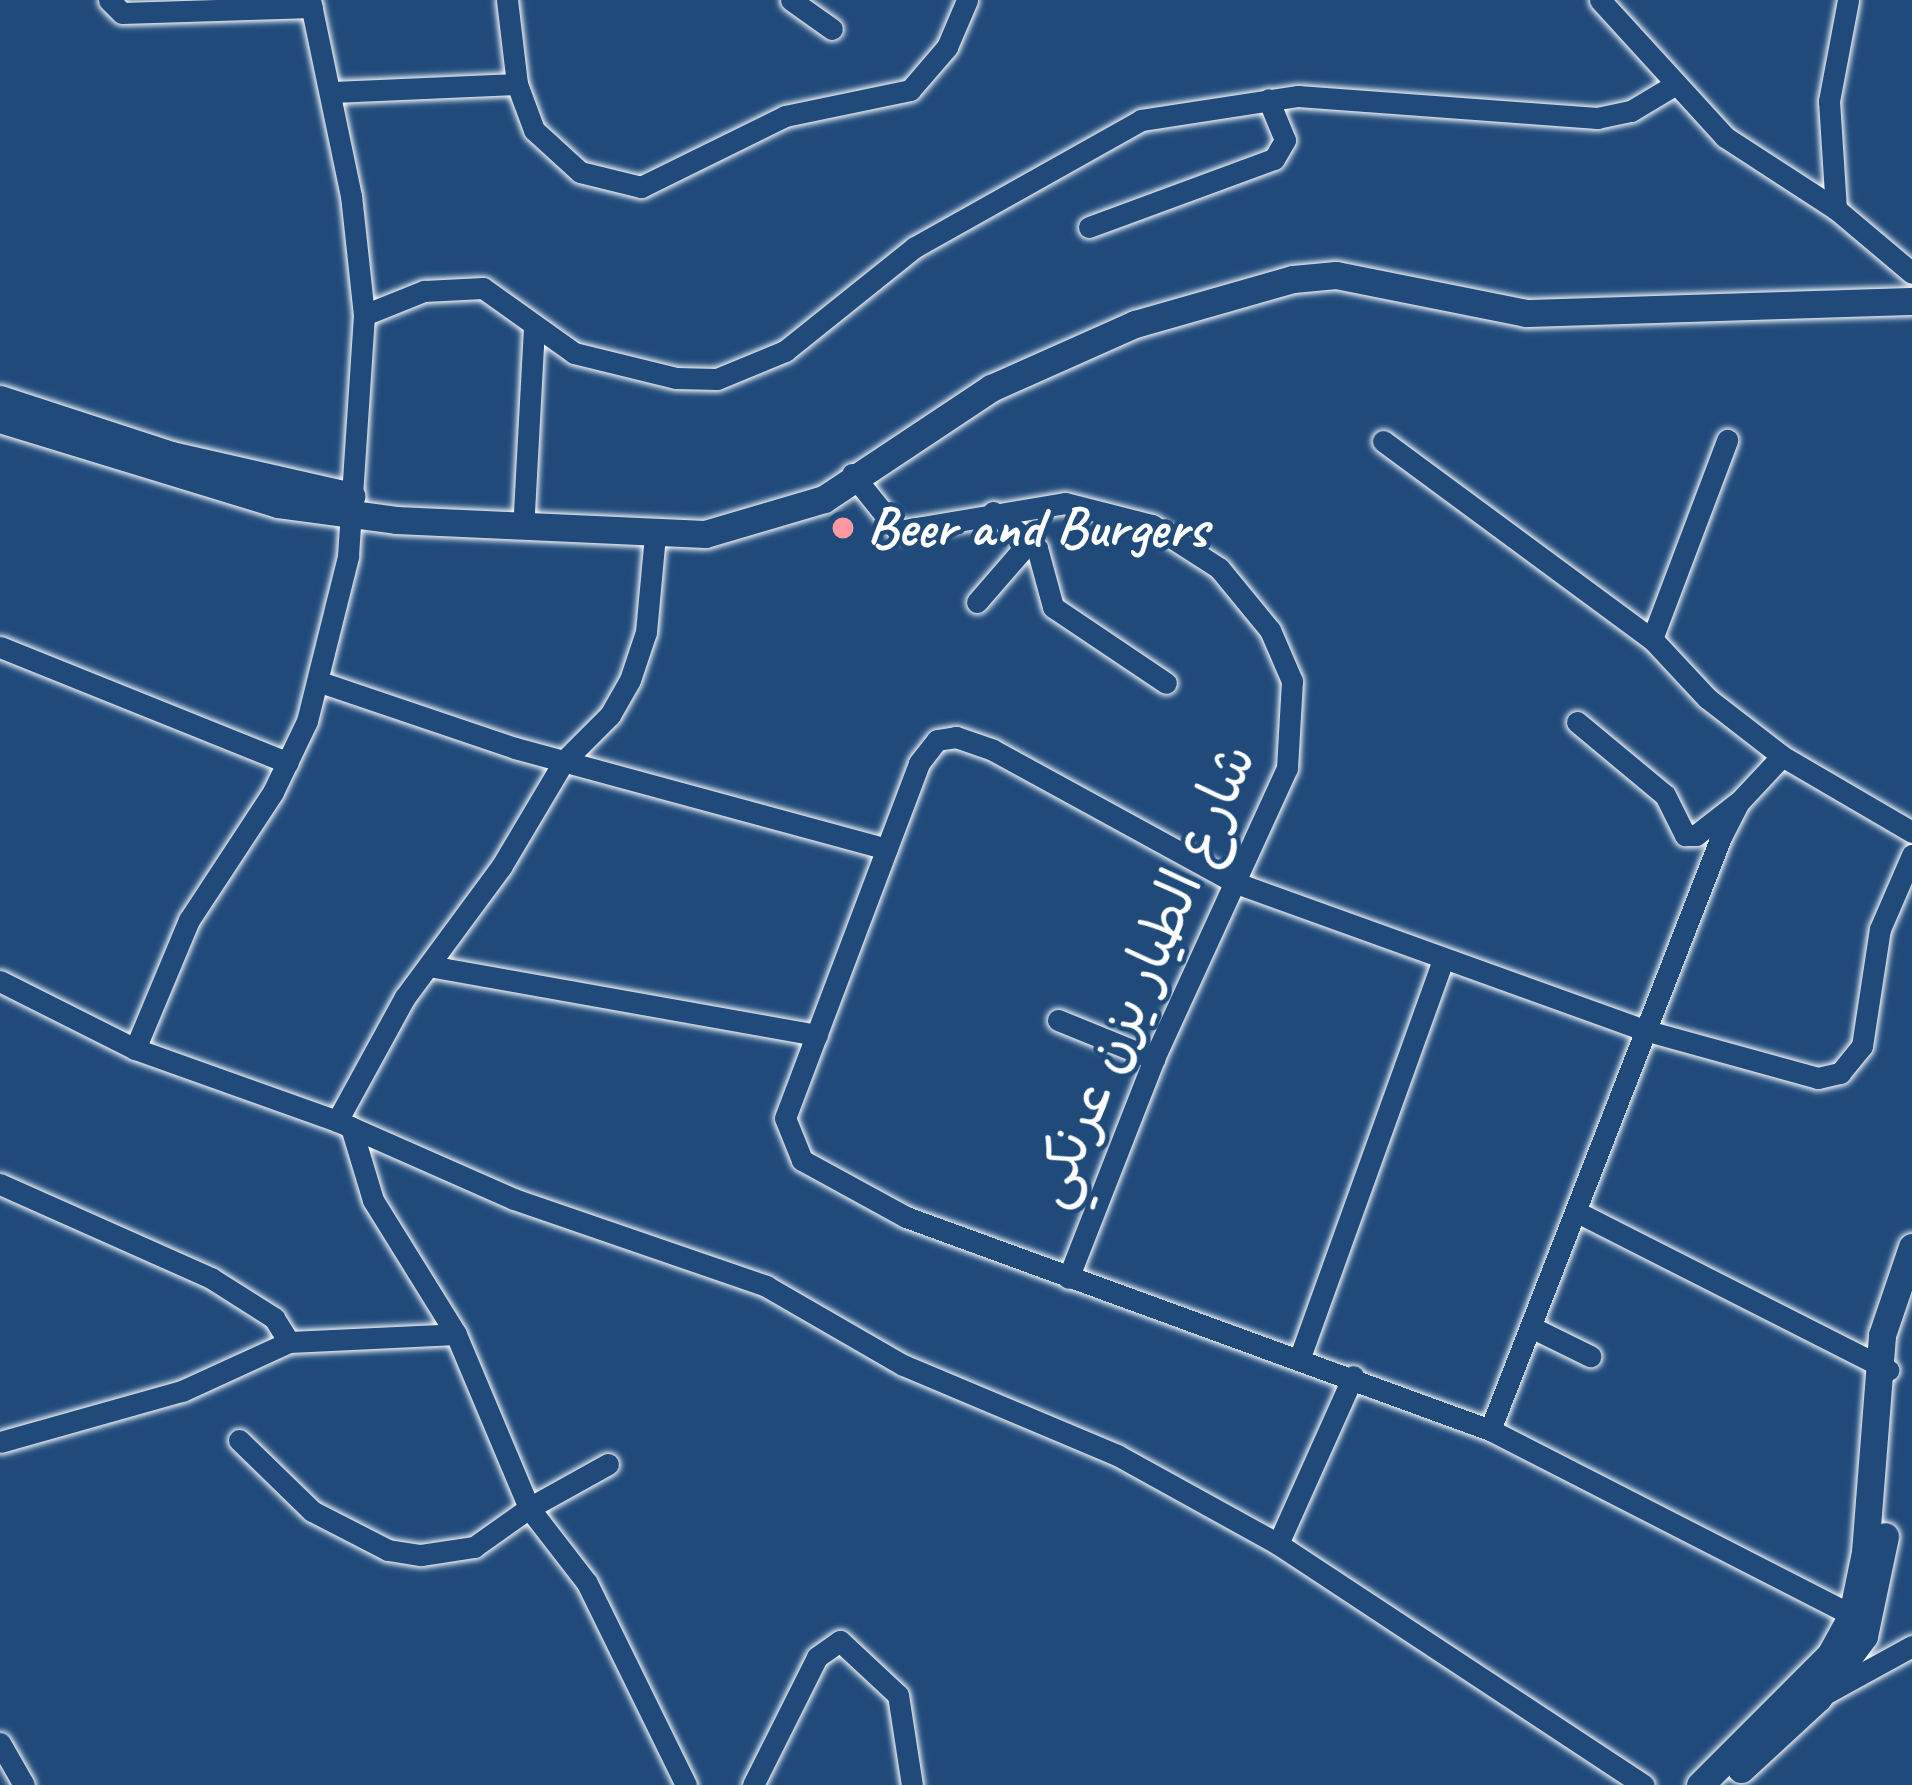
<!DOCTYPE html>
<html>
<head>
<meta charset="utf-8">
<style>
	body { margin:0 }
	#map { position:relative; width:1912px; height:1785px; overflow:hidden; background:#1f4a7a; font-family:Caveat,"Playpen Sans Arabic",sans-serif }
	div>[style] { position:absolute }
	.roads { filter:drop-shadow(0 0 3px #fff) drop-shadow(0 0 3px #fff) }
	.minor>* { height:21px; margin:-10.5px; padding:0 10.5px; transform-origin:10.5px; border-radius:10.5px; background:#1f4a7a }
	.major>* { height:27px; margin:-13.5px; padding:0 13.5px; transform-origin:13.5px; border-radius:13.5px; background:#1f4a7a }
	.dots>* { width:33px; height:33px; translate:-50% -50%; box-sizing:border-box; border:6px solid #1f4a7a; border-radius:50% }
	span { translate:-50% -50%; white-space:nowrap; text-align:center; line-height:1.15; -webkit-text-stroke:9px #1f4a7a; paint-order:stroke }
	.poi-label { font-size:57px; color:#fff; font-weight:700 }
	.left { translate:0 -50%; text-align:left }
	.street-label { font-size:57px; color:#fff }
</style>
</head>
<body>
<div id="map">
	<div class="roads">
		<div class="minor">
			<i style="left:109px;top:0;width:18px;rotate:45deg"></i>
			<i style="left:122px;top:13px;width:190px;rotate:-1.8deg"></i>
			<i style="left:507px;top:0;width:85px;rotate:83.2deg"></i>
			<i style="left:517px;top:84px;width:49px;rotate:69.7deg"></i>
			<i style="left:534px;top:130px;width:62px;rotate:42.4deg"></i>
			<i style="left:580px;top:172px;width:63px;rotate:13.8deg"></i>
			<i style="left:641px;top:187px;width:161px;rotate:-26.2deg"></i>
			<i style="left:785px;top:116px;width:128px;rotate:-11.7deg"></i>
			<i style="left:910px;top:90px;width:57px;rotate:-49.3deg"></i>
			<i style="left:947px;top:47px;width:51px;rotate:-66.9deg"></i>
			<i style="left:791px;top:0;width:50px;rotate:35.3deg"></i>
			<i style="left:1600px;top:0;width:185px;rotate:47.6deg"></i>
			<i style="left:1725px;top:137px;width:132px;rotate:33deg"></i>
			<i style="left:1836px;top:209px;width:99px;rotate:40.1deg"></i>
			<i style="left:332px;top:92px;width:185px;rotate:-2.5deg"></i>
			<i style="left:1836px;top:209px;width:108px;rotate:-93.7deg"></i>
			<i style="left:1829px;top:101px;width:103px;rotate:-79.3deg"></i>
			<i style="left:1089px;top:227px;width:197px;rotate:-20.2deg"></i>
			<i style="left:1274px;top:159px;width:22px;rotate:-60deg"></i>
			<i style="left:1285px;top:140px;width:44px;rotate:-112.5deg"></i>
			<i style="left:364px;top:315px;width:65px;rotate:-21.8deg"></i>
			<i style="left:424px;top:291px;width:59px;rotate:-2.9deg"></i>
			<i style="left:483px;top:288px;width:112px;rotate:35.5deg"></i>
			<i style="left:574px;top:353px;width:105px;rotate:13.8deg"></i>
			<i style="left:676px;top:378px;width:41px;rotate:1.4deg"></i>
			<i style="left:717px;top:379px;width:74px;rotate:-22.4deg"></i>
			<i style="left:785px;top:351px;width:166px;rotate:-38.7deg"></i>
			<i style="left:915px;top:247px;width:259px;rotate:-29.3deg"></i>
			<i style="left:1141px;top:120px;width:159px;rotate:-8.7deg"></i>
			<i style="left:1298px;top:96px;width:300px;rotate:4.2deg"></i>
			<i style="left:1597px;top:118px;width:35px;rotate:-12deg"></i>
			<i style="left:1631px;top:111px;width:52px;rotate:-31deg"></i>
			<i style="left:1383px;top:441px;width:334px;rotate:36.4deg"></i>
			<i style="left:1652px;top:639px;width:81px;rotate:47deg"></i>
			<i style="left:1707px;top:698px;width:95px;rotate:37.7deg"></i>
			<i style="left:1782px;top:756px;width:151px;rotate:30.3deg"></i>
			<i style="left:852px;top:474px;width:73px;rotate:51.1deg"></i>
			<i style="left:898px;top:531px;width:169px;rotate:-9.5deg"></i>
			<i style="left:1065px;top:503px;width:90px;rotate:14.2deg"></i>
			<i style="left:1152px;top:525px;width:80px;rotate:32.7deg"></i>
			<i style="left:1219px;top:568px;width:80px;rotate:50.6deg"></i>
			<i style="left:1270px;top:630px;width:56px;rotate:66.7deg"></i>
			<i style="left:1292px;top:681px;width:87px;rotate:93.3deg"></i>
			<i style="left:1287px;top:768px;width:320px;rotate:114.6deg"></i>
			<i style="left:1154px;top:1059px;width:235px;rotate:111.4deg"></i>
			<i style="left:524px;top:512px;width:184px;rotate:-86.9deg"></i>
			<i style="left:993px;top:512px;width:57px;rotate:39.3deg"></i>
			<i style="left:1037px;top:548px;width:61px;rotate:74.8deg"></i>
			<i style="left:1053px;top:607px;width:136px;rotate:33.9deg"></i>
			<i style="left:977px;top:602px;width:79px;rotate:-49.1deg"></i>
			<i style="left:1652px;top:639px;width:213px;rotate:-69.3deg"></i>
			<i style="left:0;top:647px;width:310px;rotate:21.9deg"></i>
			<i style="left:320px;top:682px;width:206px;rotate:18.7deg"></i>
			<i style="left:515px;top:748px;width:385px;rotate:15.2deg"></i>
			<i style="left:1577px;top:722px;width:114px;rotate:39.7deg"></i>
			<i style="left:1665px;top:795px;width:45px;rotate:63.4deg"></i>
			<i style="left:1685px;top:835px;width:11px"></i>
			<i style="left:1696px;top:835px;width:52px;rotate:-38deg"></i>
			<i style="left:429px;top:966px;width:394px;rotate:10.1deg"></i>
			<i style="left:0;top:981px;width:151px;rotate:26.7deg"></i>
			<i style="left:135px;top:1049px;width:214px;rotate:19.6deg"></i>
			<i style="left:337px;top:1121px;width:193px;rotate:23.8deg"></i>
			<i style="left:514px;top:1199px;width:267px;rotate:19deg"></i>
			<i style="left:766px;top:1286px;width:158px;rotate:30deg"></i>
			<i style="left:903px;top:1365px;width:232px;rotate:22.8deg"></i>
			<i style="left:1117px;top:1455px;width:184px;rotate:28.9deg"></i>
			<i style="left:1278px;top:1544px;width:438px;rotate:33.4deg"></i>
			<i style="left:1058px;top:1020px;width:104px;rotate:22.1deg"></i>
			<i style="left:135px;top:1049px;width:140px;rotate:-67.3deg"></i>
			<i style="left:189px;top:920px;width:153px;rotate:-56.7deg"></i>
			<i style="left:273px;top:792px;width:79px;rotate:-64.4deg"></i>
			<i style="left:307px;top:721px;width:170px;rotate:-76deg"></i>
			<i style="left:348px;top:556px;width:242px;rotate:-86.2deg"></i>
			<i style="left:364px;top:315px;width:120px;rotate:-96.2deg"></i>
			<i style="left:351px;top:196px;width:200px;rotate:-101.8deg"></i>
			<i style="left:337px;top:1121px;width:141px;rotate:-61.3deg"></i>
			<i style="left:405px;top:997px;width:162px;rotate:-53.6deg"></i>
			<i style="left:501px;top:867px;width:123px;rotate:-59.3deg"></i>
			<i style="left:564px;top:761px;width:65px;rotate:-45deg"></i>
			<i style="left:610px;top:715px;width:40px;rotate:-60.3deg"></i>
			<i style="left:630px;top:680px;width:51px;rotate:-71.6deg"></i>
			<i style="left:646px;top:632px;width:97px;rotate:-84.7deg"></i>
			<i style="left:0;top:1184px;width:231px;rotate:24deg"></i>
			<i style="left:211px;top:1278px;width:75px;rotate:32.4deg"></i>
			<i style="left:274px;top:1318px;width:28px;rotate:58deg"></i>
			<i style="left:289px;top:1342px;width:167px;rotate:-2.7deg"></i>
			<i style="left:1579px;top:1213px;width:347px;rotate:26.9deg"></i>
			<i style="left:1533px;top:1328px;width:64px;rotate:26.2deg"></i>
			<i style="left:1300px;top:1357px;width:423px;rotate:-70.2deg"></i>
			<i style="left:1490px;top:1430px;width:636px;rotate:-68.72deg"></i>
			<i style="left:1721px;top:837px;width:38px;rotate:-63deg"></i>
			<i style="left:1738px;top:803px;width:64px;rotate:-46.9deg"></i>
			<i style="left:239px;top:1440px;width:102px;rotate:44.2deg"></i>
			<i style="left:312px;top:1511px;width:85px;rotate:27.2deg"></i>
			<i style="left:388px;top:1550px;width:33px;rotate:9deg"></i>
			<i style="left:421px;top:1555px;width:54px;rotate:-8.6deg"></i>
			<i style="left:474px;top:1547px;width:67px;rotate:-35.3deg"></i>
			<i style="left:529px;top:1508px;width:189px;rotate:-112.8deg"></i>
			<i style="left:456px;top:1334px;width:158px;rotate:-121.8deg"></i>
			<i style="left:373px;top:1200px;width:76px;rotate:-106.8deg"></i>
			<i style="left:0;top:1442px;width:189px;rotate:-15.7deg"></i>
			<i style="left:182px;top:1391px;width:118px;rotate:-24.6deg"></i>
			<i style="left:608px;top:1464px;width:90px;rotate:150.9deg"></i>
			<i style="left:529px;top:1508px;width:95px;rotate:52.3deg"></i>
			<i style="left:587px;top:1583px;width:225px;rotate:63.9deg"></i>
			<i style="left:1278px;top:1544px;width:184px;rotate:-65.9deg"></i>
			<i style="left:1852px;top:1615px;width:407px;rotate:-152.9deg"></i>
			<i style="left:1490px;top:1430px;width:622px;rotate:-159.96deg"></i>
			<i style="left:906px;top:1217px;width:119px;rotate:-151.3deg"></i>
			<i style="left:802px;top:1160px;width:45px;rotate:-112deg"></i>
			<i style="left:785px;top:1118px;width:379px;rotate:-69.3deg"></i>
			<i style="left:919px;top:763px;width:29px;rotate:-52deg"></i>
			<i style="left:937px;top:740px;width:19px;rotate:-9deg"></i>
			<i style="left:956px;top:737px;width:39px;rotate:19deg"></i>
			<i style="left:993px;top:750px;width:277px;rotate:28.7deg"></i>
			<i style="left:1236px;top:883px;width:434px;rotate:19.8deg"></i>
			<i style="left:1644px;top:1030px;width:180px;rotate:15.4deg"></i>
			<i style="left:1818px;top:1078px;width:23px;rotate:-13deg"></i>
			<i style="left:1840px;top:1073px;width:35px;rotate:-51deg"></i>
			<i style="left:1862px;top:1046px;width:118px;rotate:-81.3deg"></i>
			<i style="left:1880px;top:929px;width:81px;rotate:-66.6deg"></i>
			<i style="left:1823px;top:1695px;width:102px;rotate:-28.8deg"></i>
			<i style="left:0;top:1743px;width:48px;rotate:60.3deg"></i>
			<i style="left:753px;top:1785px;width:143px;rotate:-63.4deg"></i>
			<i style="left:817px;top:1657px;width:28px;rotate:-35deg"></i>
			<i style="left:840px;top:1641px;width:79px;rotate:43deg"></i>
			<i style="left:898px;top:1695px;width:91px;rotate:81.2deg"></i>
		</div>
		<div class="major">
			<i style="left:0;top:399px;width:180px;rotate:18.1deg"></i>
			<i style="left:171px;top:455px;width:185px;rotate:12.8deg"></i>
			<i style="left:0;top:419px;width:291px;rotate:17deg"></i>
			<i style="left:278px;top:504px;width:119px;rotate:7.7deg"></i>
			<i style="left:396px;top:520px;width:309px;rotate:2.6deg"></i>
			<i style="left:705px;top:534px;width:124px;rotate:-16.4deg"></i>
			<i style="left:824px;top:499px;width:201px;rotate:-33.6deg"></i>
			<i style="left:991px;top:388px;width:158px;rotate:-24deg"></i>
			<i style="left:1135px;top:324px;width:164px;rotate:-15.9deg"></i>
			<i style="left:1293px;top:279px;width:43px;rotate:-5.3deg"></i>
			<i style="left:1336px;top:275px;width:194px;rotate:11.3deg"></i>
			<i style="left:1526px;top:313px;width:386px;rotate:-1.8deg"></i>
			<i style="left:1741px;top:1769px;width:105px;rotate:-42.7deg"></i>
			<i style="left:1818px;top:1698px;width:77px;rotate:-53.4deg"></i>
			<i style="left:1864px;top:1636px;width:102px;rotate:-78.1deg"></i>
			<i style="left:1700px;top:1785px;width:184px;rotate:-45deg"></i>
			<i style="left:1830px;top:1655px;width:46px;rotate:-61.2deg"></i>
			<i style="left:1852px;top:1615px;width:64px;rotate:-78.3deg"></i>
			<i style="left:1865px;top:1552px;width:218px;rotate:-85.5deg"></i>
			<i style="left:1882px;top:1335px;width:93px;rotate:-71.2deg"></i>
		</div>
	</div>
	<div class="dots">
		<i style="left:843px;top:528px;background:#ff9aa2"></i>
	</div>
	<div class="poi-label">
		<span class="left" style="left:867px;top:528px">Beer and Burgers</span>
	</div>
	<div class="street-label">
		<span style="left:1142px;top:975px;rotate:-67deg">شارع الطيار يزن عرنكي</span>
	</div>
</div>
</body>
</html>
